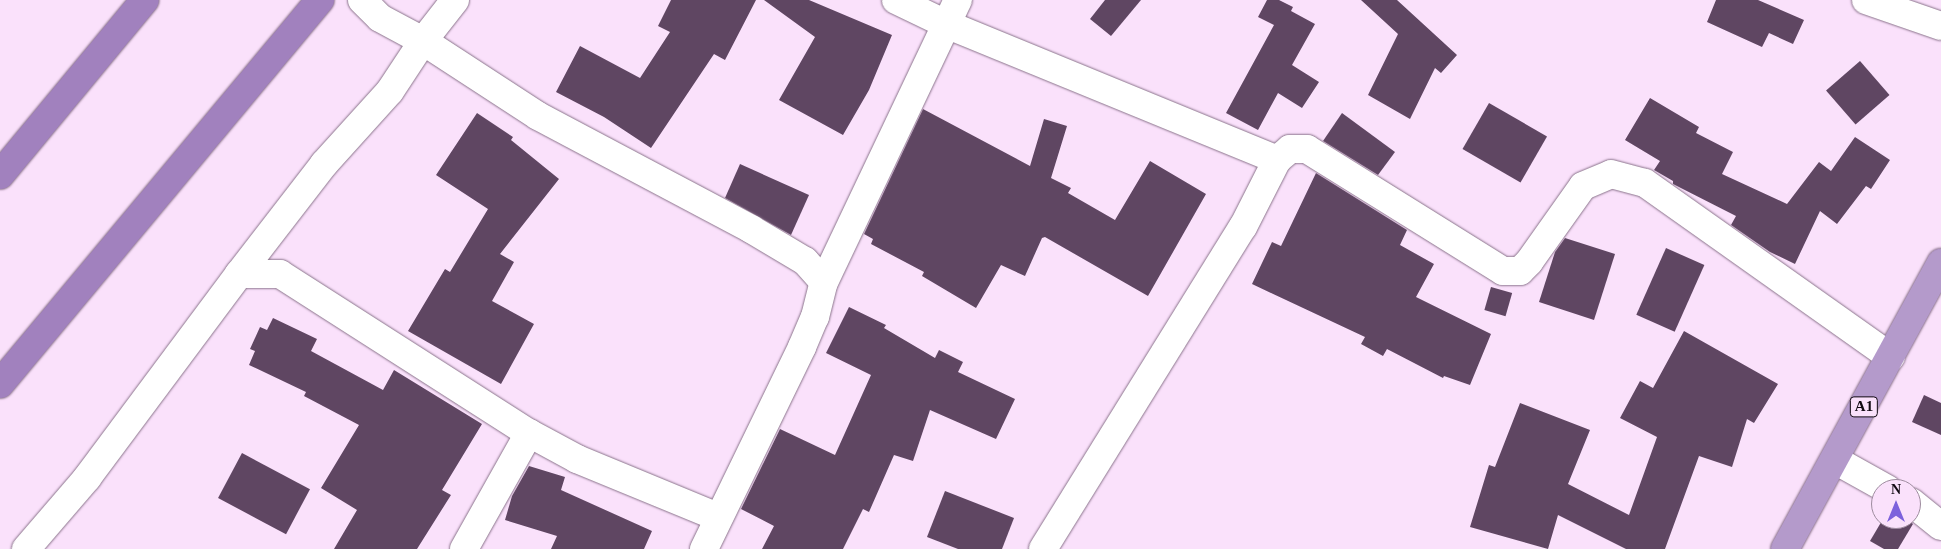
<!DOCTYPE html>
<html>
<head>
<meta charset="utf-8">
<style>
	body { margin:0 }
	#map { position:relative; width:1941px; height:549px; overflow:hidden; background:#fae1fb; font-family:"Times New Roman",serif }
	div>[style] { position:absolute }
	.building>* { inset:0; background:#5f4662; transform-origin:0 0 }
	.roads { filter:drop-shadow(0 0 1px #8a738b) drop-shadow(0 0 1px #8a738b) }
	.minor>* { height:28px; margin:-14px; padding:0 14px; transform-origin:14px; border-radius:14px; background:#fff }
	.trunk>* { height:28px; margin:-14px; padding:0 14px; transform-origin:14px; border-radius:14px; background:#b49acb }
	.motorway>* { height:28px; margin:-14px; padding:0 14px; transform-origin:14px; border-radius:14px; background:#a181be }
	span { translate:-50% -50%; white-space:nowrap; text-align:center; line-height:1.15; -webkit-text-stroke:5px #fae1fb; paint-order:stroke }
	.shield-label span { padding:1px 4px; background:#fae1fb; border:1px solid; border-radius:4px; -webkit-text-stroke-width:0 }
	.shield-label { font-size:15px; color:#110912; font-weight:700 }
	.north { position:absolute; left:1871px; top:479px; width:50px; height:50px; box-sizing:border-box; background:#fae1fb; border:1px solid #9d8b9e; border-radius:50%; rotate:0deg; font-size:14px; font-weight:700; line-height:20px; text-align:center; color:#110912 }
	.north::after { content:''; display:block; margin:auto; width:18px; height:22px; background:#7c61dc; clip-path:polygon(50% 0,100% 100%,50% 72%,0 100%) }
</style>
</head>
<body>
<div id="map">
	<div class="building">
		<i style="clip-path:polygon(671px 0,756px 0,725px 60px,714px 54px,651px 148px,604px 117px,556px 92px,580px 46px,640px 78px,670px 32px,658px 26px)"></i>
		<i style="clip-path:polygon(764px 0,809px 0,892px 35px,869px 90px,843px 135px,779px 100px,815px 37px)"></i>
		<i style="clip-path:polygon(1105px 0,1141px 0,1111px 36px,1090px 19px)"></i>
		<i style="clip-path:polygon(1267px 0,1279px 0,1293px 7px,1291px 11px,1315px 24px,1292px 65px,1319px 82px,1302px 108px,1278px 93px,1258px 130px,1226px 113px,1274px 25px,1258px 17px)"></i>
		<i style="clip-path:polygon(1361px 0,1397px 0,1457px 55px,1441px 73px,1435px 68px,1410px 119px,1368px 95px,1398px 34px)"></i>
		<i style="clip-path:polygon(1716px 0,1758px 0,1804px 20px,1793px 44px,1769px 33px,1762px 47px,1707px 22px)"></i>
		<i style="left:1860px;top:61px;width:45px;height:45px;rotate:49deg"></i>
		<i style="clip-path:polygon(1650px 98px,1699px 127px,1696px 133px,1733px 152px,1722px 174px,1787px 204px,1819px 162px,1831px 171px,1855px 137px,1890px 160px,1871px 189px,1866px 186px,1837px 224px,1820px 211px,1795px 264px,1770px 252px,1731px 225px,1736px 216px,1673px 184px,1673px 181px,1654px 170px,1660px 161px,1625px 140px)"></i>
		<i style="left:1489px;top:103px;width:67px;height:53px;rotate:30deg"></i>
		<i style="clip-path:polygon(923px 109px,1030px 166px,1044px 119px,1067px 126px,1051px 178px,1071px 188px,1068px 193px,1115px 220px,1150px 161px,1206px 194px,1148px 296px,1045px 237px,1042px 238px,1025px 276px,1001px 265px,976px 308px,922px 276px,924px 272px,871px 244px,873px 239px,864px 234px)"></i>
		<i style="clip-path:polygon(477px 113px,513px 137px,511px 140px,559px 179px,500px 254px,514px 262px,492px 301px,534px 324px,501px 384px,408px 331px,445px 269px,450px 272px,488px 209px,436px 175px)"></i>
		<i style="clip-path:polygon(1342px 113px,1395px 152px,1378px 175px,1323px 141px)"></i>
		<i style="clip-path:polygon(740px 164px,809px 195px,791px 235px,725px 198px)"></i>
		<i style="clip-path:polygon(1316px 173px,1407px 230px,1400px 245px,1434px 264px,1416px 297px,1491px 334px,1470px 385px,1444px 376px,1443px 378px,1387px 349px,1383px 356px,1361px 344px,1365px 337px,1252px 284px,1272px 242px,1281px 246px)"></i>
		<i style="clip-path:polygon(1565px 238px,1615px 254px,1594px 320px,1539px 302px,1555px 252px)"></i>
		<i style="left:1666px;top:248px;width:42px;height:73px;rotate:24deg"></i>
		<i style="left:1491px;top:287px;width:22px;height:24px;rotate:16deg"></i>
		<i style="clip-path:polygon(849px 307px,886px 325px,884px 328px,935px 358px,939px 350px,963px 362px,958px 372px,1015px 399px,996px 439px,930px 410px,913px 461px,894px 455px,869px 512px,863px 509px,843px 549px,762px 549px,774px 526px,741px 509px,780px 429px,835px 455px,871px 375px,826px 353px)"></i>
		<i style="clip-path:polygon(273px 318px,317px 339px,311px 351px,383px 390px,394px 370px,482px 424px,442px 490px,451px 495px,417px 549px,334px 549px,357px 510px,321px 488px,359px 425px,304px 396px,306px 392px,249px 365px,255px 351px,250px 349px,260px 327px,267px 330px)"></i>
		<i style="clip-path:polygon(1684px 331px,1778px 384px,1754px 423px,1747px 419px,1732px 467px,1699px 456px,1665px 549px,1626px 549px,1558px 515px,1548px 549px,1470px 527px,1489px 465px,1495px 467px,1520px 403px,1590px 430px,1568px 484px,1629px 515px,1657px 437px,1620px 418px,1640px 381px,1653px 388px)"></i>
		<i style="clip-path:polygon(1924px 395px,1941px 403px,1941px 435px,1912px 422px)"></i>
		<i style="left:242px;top:453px;width:77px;height:51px;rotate:28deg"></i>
		<i style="clip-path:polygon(529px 466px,565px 477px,561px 490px,652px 531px,644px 549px,551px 549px,557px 536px,505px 520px,512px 496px)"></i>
		<i style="clip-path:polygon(945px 491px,1014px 518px,1002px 549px,958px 549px,927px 537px)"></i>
		<i style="clip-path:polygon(1883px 519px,1907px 519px,1913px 524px,1898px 549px,1884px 549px,1870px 541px)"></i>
	</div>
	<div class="roads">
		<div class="minor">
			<i style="left:362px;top:0;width:25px;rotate:45deg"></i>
			<i style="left:380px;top:18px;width:49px;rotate:28.1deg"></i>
			<i style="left:423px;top:41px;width:137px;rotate:33.1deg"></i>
			<i style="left:538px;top:116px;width:241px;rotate:27.9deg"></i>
			<i style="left:751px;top:229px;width:63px;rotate:30.7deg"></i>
			<i style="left:805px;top:261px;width:28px;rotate:48deg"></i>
			<i style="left:896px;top:0;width:55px;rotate:25.6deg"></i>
			<i style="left:946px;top:24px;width:358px;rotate:22.3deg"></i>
			<i style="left:1866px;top:0;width:79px;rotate:19.1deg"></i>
			<i style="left:239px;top:274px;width:41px"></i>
			<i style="left:280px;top:274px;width:295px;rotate:32.6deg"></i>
			<i style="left:529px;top:433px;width:55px;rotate:28.4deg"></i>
			<i style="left:577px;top:459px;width:152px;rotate:22.4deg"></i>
			<i style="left:1835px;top:460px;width:60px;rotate:29.1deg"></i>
			<i style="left:1911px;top:502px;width:38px;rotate:39deg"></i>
			<i style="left:26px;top:549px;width:94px;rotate:-49.3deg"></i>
			<i style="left:87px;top:478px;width:254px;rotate:-53.3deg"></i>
			<i style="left:239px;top:274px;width:139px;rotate:-52.3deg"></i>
			<i style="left:324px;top:164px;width:98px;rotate:-47.9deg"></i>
			<i style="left:390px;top:91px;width:60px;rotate:-56.6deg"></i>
			<i style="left:423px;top:41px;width:52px;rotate:-52deg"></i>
			<i style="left:464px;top:549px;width:133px;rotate:-60.7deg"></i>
			<i style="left:704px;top:549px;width:225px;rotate:-64.1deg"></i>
			<i style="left:802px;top:347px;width:33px;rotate:-67deg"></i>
			<i style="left:815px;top:317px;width:36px;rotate:-76deg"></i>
			<i style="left:824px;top:282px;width:312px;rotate:-64.6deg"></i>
			<i style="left:1043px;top:549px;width:379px;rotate:-58.2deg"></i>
			<i style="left:1243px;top:227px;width:75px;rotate:-63.1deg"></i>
			<i style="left:1277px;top:160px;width:17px;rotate:-40deg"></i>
			<i style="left:1290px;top:149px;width:17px"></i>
			<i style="left:1307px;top:149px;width:231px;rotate:31.9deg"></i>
			<i style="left:1503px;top:271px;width:17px"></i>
			<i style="left:1520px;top:271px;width:13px;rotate:-45deg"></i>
			<i style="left:1529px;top:262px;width:93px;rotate:-54.6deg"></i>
			<i style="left:1583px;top:186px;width:30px;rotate:-23deg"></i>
			<i style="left:1611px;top:174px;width:35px;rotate:15deg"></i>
			<i style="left:1645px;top:183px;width:301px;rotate:35.3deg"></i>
		</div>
		<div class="trunk">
			<i style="left:1785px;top:549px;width:326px;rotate:-61.4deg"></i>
		</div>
		<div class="motorway">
			<i style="left:0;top:175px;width:227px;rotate:-50.4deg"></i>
			<i style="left:0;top:384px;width:500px;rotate:-50.2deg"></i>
		</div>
	</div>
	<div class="shield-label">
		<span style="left:1864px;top:407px">A1</span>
	</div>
	<div class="north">N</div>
</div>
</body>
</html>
